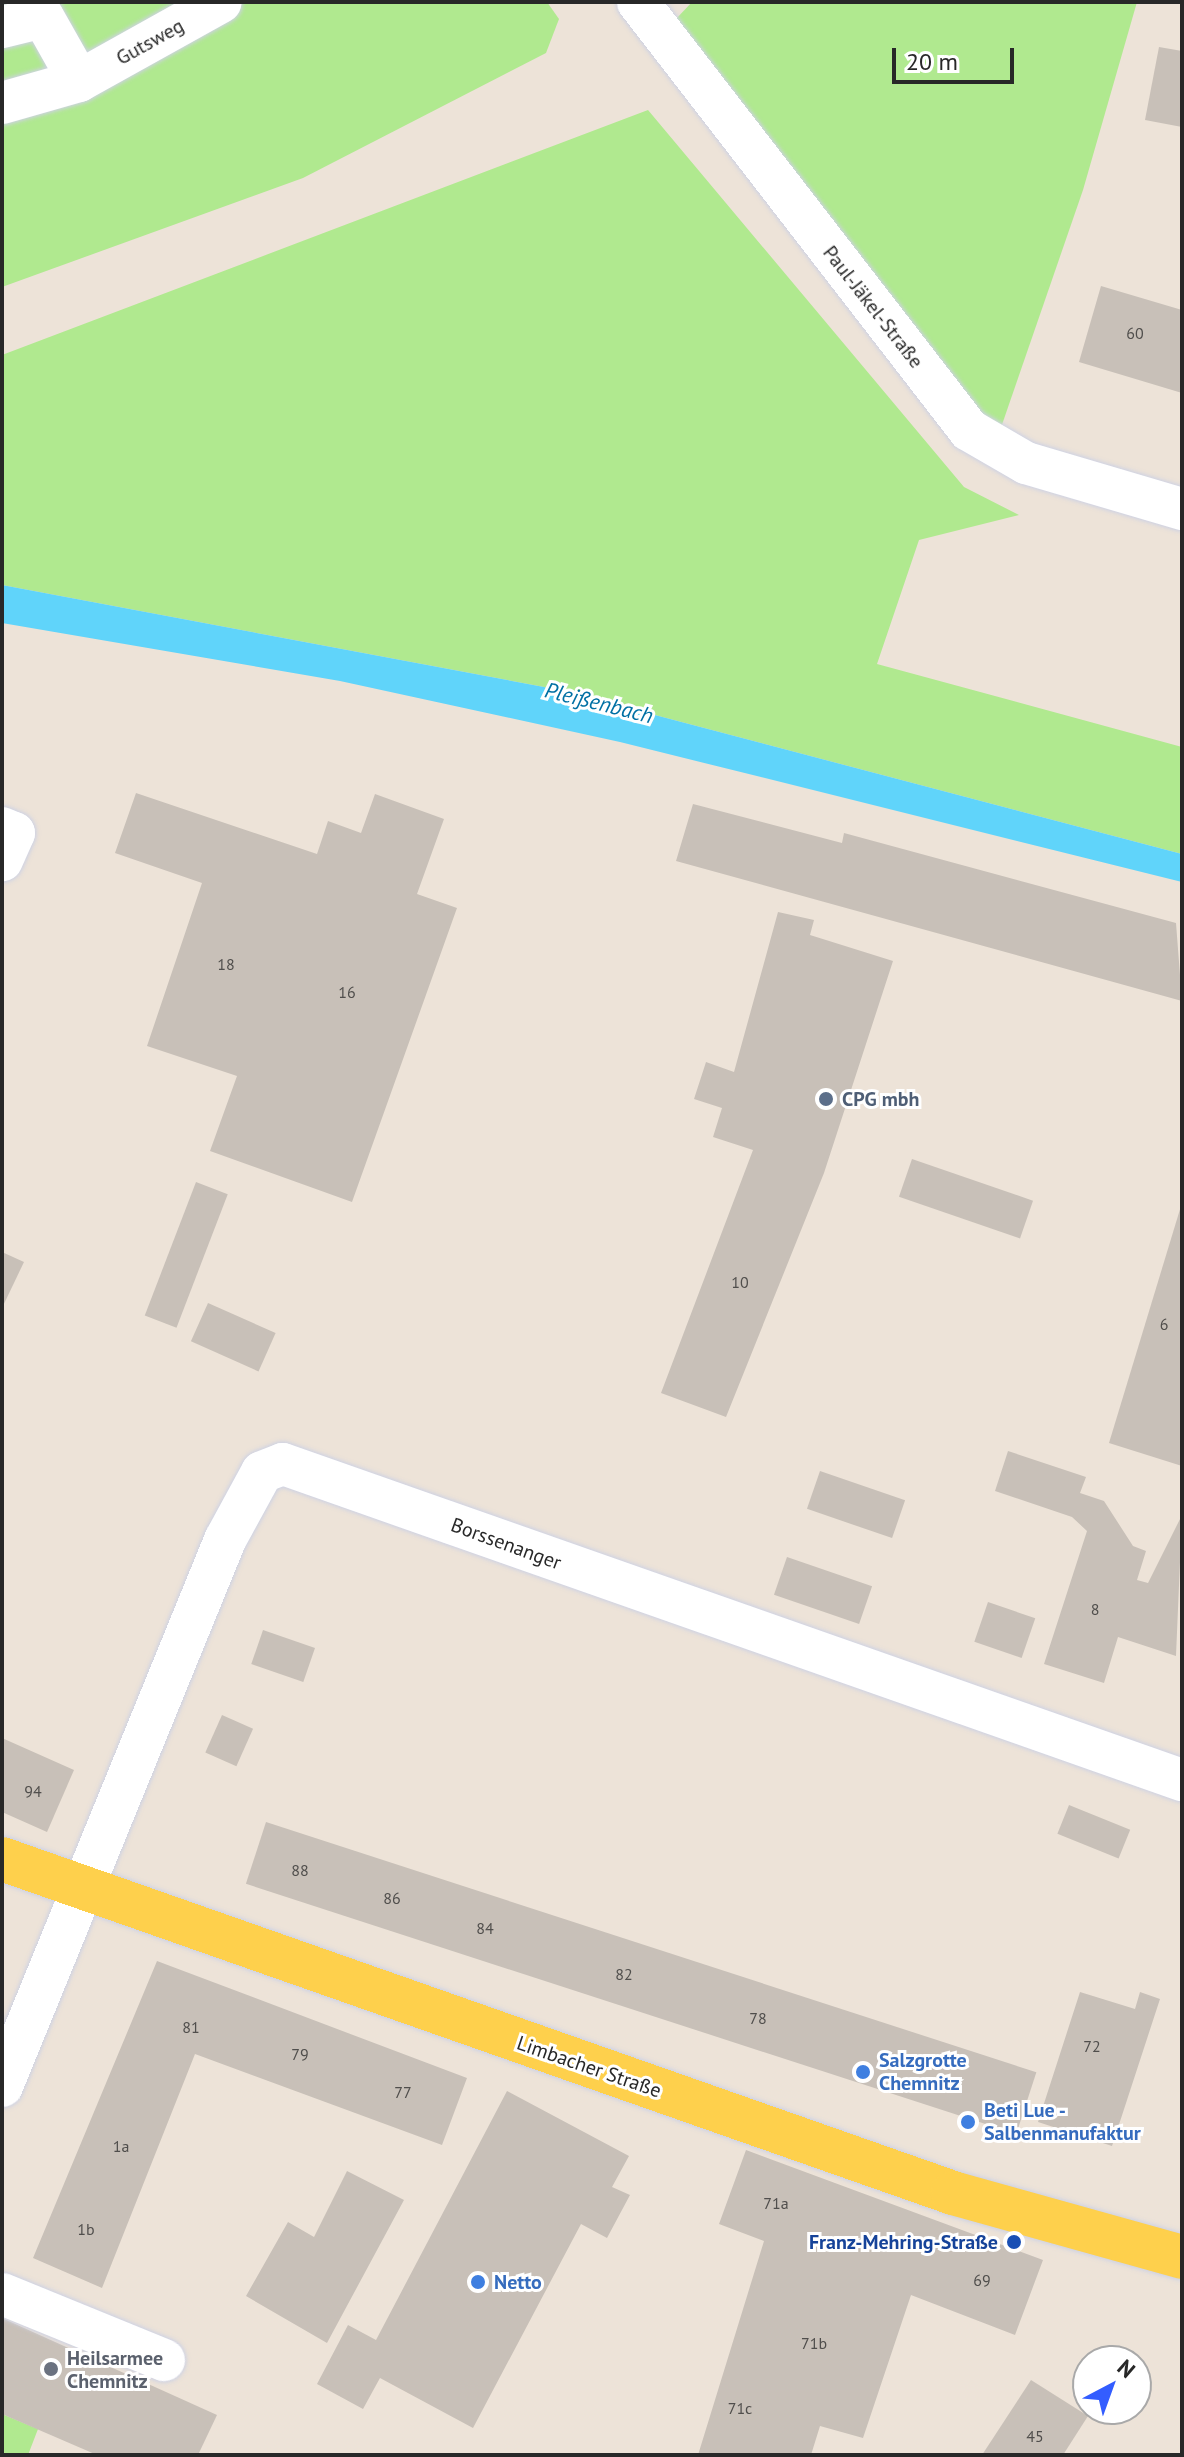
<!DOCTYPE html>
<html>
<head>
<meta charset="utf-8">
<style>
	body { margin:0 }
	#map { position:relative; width:1184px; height:2457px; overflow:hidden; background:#ede3d8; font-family:"PT Sans",sans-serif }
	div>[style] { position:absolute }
	.green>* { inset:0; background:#b0e98f }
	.water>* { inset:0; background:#60d4fa }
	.building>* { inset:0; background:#c8c0b8; transform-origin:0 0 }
	.roads { filter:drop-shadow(0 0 2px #ced2e3) drop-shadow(0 0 2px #ced2e3) }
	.minor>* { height:42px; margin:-21px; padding:0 21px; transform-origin:21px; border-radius:21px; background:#fff }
	.major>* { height:44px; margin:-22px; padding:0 22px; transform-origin:22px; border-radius:22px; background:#fed04c }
	.dots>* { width:22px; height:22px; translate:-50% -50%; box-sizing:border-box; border:4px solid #fff; border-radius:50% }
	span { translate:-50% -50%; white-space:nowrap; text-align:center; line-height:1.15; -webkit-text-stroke:6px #fff; paint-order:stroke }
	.number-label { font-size:16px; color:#504e4c }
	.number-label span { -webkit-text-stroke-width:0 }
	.street-label { font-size:20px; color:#282828 }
	.service-label { font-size:20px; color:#4e5e75; font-weight:700 }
	.left { translate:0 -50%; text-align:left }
	.shop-label { font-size:20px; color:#366cbe; font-weight:700 }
	.transit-label { font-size:20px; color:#164399; font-weight:700 }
	.right { translate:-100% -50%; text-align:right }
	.worship-label { font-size:20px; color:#5b616d; font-weight:700 }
	.water-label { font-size:22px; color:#0070a4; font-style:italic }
	.frame { position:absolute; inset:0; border:4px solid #282828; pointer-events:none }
	.north { position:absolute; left:1072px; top:2345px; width:80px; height:80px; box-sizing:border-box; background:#fff; border:2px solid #a9a9a9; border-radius:50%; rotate:41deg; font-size:22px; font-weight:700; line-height:32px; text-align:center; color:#282828 }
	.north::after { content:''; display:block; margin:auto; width:28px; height:36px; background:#335dff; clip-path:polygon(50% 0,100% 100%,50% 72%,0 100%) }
	.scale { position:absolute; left:892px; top:48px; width:122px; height:36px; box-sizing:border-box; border:4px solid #282828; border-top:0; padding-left:10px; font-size:24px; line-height:28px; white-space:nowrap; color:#282828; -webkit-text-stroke:6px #fff; paint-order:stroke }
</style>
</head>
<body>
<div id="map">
	<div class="green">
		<i style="clip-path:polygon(2px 2px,547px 2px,559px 19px,546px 53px,303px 178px,2px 287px)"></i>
		<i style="clip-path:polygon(692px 2px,1137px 2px,1083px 190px,996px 442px,676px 19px)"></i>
		<i style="clip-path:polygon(648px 110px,964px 487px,1019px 515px,919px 540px,877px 664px,1182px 747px,1182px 854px,560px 690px,2px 585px,2px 355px)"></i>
		<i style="clip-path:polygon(2px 2414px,38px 2429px,28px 2455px,2px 2455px)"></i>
	</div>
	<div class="water">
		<i style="clip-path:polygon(2px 585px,560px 690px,1182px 854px,1182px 882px,620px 742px,340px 681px,2px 623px)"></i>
	</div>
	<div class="building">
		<i style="clip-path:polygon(1159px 47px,1182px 51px,1182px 127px,1145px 120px)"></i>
		<i style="clip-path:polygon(1101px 286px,1182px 310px,1182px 393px,1079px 362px)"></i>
		<i style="clip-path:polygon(136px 793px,317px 854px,328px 821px,361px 833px,375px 794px,444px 819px,417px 894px,457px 908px,352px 1202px,210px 1151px,237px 1076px,147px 1046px,202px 883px,115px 853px)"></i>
		<i style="clip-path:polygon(693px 804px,842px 843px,844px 833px,1176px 923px,1182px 1001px,676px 861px)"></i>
		<i style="clip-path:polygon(778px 912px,814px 920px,810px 935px,893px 961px,824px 1173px,726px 1417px,661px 1393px,753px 1150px,713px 1137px,722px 1108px,694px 1099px,706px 1062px,734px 1072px)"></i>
		<i style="left:912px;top:1159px;width:128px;height:40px;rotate:19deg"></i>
		<i style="left:196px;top:1182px;width:34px;height:143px;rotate:21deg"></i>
		<i style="clip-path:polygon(1181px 1206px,1182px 1207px,1182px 1466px,1109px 1443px)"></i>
		<i style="clip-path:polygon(2px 1252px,24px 1262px,2px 1308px)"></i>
		<i style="left:208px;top:1303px;width:74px;height:42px;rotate:24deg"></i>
		<i style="clip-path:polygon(1008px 1451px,1086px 1477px,1080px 1493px,1104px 1501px,1133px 1546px,1146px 1551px,1137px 1580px,1148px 1583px,1182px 1515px,1176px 1656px,1118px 1637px,1104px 1683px,1044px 1664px,1087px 1531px,1072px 1517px,995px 1491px)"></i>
		<i style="left:820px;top:1471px;width:90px;height:40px;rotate:19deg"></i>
		<i style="left:787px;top:1557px;width:90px;height:40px;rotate:19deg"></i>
		<i style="left:988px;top:1602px;width:50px;height:42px;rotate:19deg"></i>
		<i style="left:263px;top:1630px;width:55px;height:36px;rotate:19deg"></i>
		<i style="left:222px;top:1715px;width:34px;height:41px;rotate:24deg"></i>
		<i style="clip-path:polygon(2px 1738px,74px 1770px,47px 1832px,2px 1812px)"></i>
		<i style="left:1069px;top:1805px;width:66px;height:31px;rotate:22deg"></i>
		<i style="left:266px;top:1822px;width:810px;height:65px;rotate:18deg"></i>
		<i style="clip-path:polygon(157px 1961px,467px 2078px,442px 2145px,195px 2054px,102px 2288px,33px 2258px)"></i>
		<i style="clip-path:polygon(1080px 1992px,1135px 2009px,1140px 1992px,1160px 1999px,1112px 2146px,1038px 2122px)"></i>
		<i style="clip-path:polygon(507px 2091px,629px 2156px,612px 2187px,630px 2195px,607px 2238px,581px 2224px,473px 2428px,380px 2378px,363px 2409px,317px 2384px,348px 2325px,376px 2340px)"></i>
		<i style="clip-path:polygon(746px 2150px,1043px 2260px,1015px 2335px,911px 2295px,863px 2438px,820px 2426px,811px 2455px,698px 2455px,764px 2241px,719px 2224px)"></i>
		<i style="clip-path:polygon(347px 2171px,404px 2200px,327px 2343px,246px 2296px,288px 2222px,314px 2237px)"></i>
		<i style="clip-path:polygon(2px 2318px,217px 2415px,198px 2455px,97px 2455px,2px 2414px)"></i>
		<i style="clip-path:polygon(1031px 2380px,1088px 2416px,1063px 2455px,982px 2455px)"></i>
	</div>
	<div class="roads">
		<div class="minor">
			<i style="left:638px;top:2px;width:541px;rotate:52.28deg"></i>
			<i style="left:969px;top:430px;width:66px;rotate:30.1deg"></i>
			<i style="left:1026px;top:463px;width:163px;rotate:16.4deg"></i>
			<i style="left:2px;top:27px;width:42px;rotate:-13.7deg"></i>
			<i style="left:43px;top:17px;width:73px;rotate:60.6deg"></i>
			<i style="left:2px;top:103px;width:80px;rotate:-15.9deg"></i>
			<i style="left:79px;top:81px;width:162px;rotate:-29.1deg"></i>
			<i style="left:2px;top:828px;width:13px;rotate:23deg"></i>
			<i style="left:14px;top:833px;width:30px;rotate:114deg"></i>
			<i style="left:2px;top:2086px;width:590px;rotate:-67.78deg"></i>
			<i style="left:225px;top:1540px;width:77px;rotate:-61.4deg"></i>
			<i style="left:262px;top:1472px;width:22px;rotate:-21deg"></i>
			<i style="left:283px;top:1464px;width:953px;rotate:19.37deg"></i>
			<i style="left:2px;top:2294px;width:175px;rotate:22.2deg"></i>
		</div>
		<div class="major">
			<i style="left:2px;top:1859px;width:1008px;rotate:19.35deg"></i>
			<i style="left:953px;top:2193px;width:238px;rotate:15.6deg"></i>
		</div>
	</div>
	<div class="dots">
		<i style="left:826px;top:1099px;background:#5c6f8a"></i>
		<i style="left:863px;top:2072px;background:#3f7fe0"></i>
		<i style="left:968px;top:2122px;background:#3f7fe0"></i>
		<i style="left:1014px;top:2242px;background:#1a4fb4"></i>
		<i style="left:478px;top:2282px;background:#3f7fe0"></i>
		<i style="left:51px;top:2369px;background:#6b7280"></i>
	</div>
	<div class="number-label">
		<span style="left:1135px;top:333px">60</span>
		<span style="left:226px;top:964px">18</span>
		<span style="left:347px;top:992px">16</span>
		<span style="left:740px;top:1282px">10</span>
		<span style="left:1164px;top:1324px">6</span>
		<span style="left:1095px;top:1609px">8</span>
		<span style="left:33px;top:1791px">94</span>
		<span style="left:300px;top:1870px">88</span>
		<span style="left:392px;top:1898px">86</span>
		<span style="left:485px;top:1928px">84</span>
		<span style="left:624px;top:1974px">82</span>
		<span style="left:758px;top:2018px">78</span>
		<span style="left:191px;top:2027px">81</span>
		<span style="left:1092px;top:2046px">72</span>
		<span style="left:300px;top:2054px">79</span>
		<span style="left:403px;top:2092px">77</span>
		<span style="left:121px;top:2146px">1a</span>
		<span style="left:776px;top:2203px">71a</span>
		<span style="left:86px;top:2229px">1b</span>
		<span style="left:982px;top:2280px">69</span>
		<span style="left:814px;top:2343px">71b</span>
		<span style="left:740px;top:2408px">71c</span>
		<span style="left:1035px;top:2436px">45</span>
	</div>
	<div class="street-label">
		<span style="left:150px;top:42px;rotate:-29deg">Gutsweg</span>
		<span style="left:873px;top:307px;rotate:52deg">Paul-Jäkel-Straße</span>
		<span style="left:506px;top:1544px;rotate:20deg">Borssenanger</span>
		<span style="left:589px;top:2067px;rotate:19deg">Limbacher Straße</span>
	</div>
	<div class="service-label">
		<span class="left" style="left:842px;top:1099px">CPG mbh</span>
	</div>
	<div class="shop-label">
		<span class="left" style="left:879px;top:2072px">Salzgrotte<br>Chemnitz</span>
		<span class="left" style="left:984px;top:2122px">Beti Lue -<br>Salbenmanufaktur</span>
		<span class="left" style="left:494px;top:2282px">Netto</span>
	</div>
	<div class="transit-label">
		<span class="right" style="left:998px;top:2242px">Franz-Mehring-Straße</span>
	</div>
	<div class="worship-label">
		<span class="left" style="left:67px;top:2370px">Heilsarmee<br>Chemnitz</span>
	</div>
	<div class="water-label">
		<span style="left:599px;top:703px;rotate:14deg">Pleißenbach</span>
	</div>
	<div class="frame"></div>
	<div class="north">N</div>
	<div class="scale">20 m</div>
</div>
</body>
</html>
